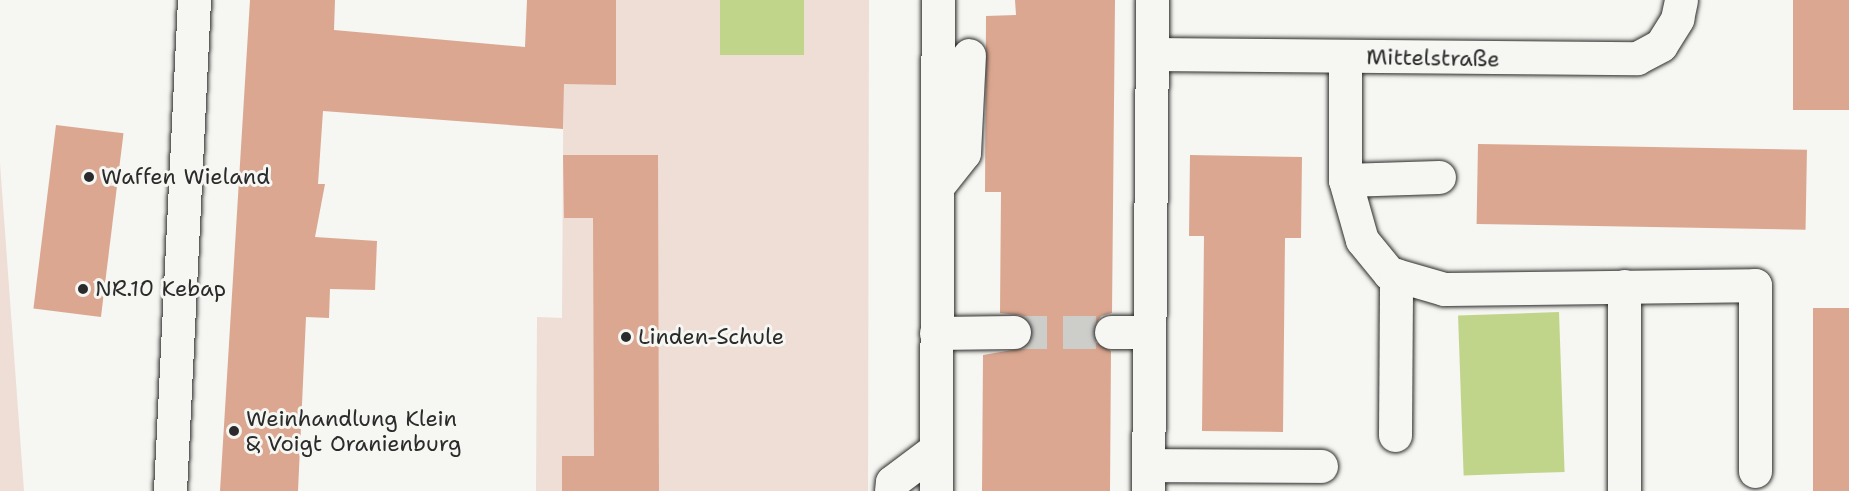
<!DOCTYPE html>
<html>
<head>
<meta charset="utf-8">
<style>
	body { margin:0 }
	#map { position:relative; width:1849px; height:491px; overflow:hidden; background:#f6f6f2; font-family:"Shantell Sans",sans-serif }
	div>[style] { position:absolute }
	.built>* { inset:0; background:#eeded5 }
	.green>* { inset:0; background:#c1d58a; transform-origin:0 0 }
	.building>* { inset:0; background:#dba790; transform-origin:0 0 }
	.minor-tunnel>* { height:33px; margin-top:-16.5px; transform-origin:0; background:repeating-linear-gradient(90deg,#cdcdca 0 33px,transparent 0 49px) }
	.roads { filter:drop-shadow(0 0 2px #2b2b2b) drop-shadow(0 0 2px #2b2b2b) }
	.minor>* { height:33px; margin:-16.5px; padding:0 16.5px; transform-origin:16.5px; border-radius:16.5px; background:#f6f6f2 }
	.dots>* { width:16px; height:16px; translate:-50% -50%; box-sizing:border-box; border:3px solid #f6f6f2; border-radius:50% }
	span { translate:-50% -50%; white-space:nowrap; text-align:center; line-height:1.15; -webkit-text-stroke:6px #f6f6f2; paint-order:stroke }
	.street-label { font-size:22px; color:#2b2b2b }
	.poi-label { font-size:22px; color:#2b2b2b }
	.left { translate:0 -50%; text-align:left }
</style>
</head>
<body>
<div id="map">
	<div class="built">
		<i style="clip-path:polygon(564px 0,869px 0,868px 491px,536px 491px,537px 317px,562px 318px)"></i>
		<i style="clip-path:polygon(0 163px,2px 191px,24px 491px,0 491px)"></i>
	</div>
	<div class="green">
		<i style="left:720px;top:0;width:84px;height:55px"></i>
		<i style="left:1559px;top:312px;width:160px;height:101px;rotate:88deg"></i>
	</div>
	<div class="building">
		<i style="clip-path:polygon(250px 0,335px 0,334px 30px,525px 47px,527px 0,616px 0,616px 85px,564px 84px,563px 129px,323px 111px,318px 184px,325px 184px,315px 237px,377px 241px,375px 290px,330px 289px,329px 318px,306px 317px,298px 491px,220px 491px)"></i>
		<i style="clip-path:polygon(1015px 0,1115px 0,1112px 313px,1101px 316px,1092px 331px,1095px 342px,1111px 351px,1110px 491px,982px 491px,983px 355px,1023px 348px,1033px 332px,1024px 316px,1000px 313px,1001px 192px,985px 192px,986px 16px,1016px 15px)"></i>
		<i style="left:1793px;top:0;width:56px;height:110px"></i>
		<i style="left:56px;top:125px;width:68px;height:185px;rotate:7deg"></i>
		<i style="left:1478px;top:144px;width:329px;height:80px;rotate:1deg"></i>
		<i style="clip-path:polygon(563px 155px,658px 155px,659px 491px,562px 491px,562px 456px,594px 456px,593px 218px,564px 218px)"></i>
		<i style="clip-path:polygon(1190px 155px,1302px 157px,1301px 238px,1285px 238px,1283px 432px,1202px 431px,1204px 236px,1189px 236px)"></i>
		<i style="left:1813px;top:308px;width:36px;height:183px"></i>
	</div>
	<div class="minor-tunnel">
		<i style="left:1014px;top:332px;width:97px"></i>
	</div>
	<div class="roads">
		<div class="minor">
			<i style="left:1152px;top:54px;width:485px;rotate:0.5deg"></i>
			<i style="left:1637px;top:58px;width:27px;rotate:-28deg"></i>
			<i style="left:1661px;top:45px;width:31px;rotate:-58deg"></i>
			<i style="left:1677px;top:19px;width:19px;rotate:-78deg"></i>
			<i style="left:1345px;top:56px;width:124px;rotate:90deg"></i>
			<i style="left:1345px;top:180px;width:62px;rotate:74.2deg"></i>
			<i style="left:1362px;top:240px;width:43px;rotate:50.7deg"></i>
			<i style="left:1389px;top:273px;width:57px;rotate:16.2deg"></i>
			<i style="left:1444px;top:289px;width:311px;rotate:-0.7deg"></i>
			<i style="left:1755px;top:285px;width:186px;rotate:90deg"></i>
			<i style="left:1345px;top:180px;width:94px;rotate:-1.8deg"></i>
			<i style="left:937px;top:187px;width:43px;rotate:-51.5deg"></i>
			<i style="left:964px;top:153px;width:98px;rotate:-87.1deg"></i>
			<i style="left:1111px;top:332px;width:38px"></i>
			<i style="left:936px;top:333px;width:78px;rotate:-0.7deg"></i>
			<i style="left:1395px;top:435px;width:160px;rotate:-89.6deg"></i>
			<i style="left:1148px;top:465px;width:173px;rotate:0.3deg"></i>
			<i style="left:170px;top:491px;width:492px;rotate:-87.2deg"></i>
			<i style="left:891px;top:491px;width:9px;rotate:-84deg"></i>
			<i style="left:892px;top:482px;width:55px;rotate:-36.9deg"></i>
			<i style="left:936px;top:491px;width:491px;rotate:-89.8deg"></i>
			<i style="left:1148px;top:491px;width:491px;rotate:-89.5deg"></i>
			<i style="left:1624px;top:491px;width:205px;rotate:-90deg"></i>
		</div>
	</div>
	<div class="dots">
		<i style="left:89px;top:177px;background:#2b2b2b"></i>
		<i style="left:83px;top:289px;background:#2b2b2b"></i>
		<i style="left:626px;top:337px;background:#2b2b2b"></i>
		<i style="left:234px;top:431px;background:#2b2b2b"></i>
	</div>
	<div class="street-label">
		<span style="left:1433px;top:58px;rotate:1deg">Mittelstraße</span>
	</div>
	<div class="poi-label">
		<span class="left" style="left:101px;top:177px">Waffen Wieland</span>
		<span class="left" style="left:95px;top:289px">NR.10 Kebap</span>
		<span class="left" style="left:638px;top:337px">Linden-Schule</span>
		<span class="left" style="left:246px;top:431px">Weinhandlung Klein<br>&amp; Voigt Oranienburg</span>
	</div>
</div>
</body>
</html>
